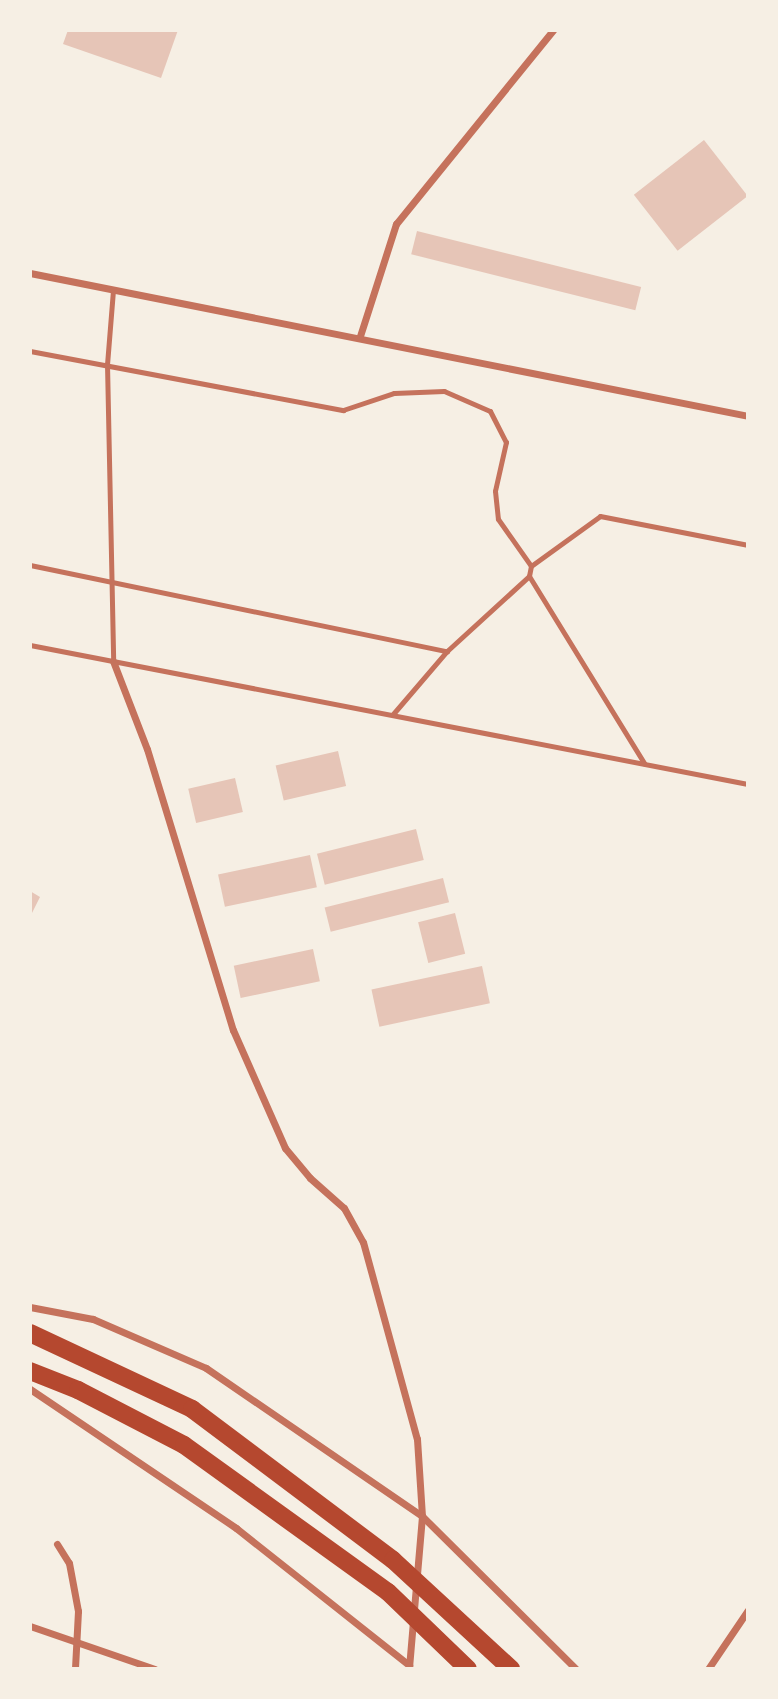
<!DOCTYPE html>
<html>
<head>
<meta charset="utf-8">
<style>
	body { margin:0 }
	#map { position:relative; width:778px; height:1699px; overflow:hidden; background:#f6efe4; font-family:"Open Sans",sans-serif }
	div>[style] { position:absolute }
	.building>* { inset:0; background:#e6c5b7; transform-origin:0 0 }
	.service>* { height:5px; margin:-2.5px; padding:0 2.5px; transform-origin:2.5px; border-radius:2.5px; background:#c5725c }
	.minor>* { height:7px; margin:-3.5px; padding:0 3.5px; transform-origin:3.5px; border-radius:3.5px; background:#c5725c }
	.trunk>* { height:18px; margin:-9px; padding:0 9px; transform-origin:9px; border-radius:9px; background:#b5482f }
	span { translate:-50% -50%; white-space:nowrap; text-align:center; line-height:1.15; -webkit-text-stroke:7px #f6efe4; paint-order:stroke }
	.frame { position:absolute; inset:0; border:32px solid #f6efe4; pointer-events:none }
</style>
</head>
<body>
<div id="map">
	<div class="building">
		<i style="clip-path:polygon(68px 30px,178px 30px,161px 78px,63px 44px)"></i>
		<i style="left:704px;top:140px;width:71px;height:89px;rotate:52deg"></i>
		<i style="left:417px;top:231px;width:231px;height:24px;rotate:14deg"></i>
		<i style="left:338px;top:751px;width:36px;height:64px;rotate:77deg"></i>
		<i style="left:235px;top:778px;width:35px;height:48px;rotate:77deg"></i>
		<i style="left:416px;top:829px;width:32px;height:102px;rotate:76deg"></i>
		<i style="left:310px;top:855px;width:33px;height:94px;rotate:78deg"></i>
		<i style="left:443px;top:878px;width:25px;height:122px;rotate:76deg"></i>
		<i style="clip-path:polygon(30px 891px,40px 897px,30px 917px)"></i>
		<i style="left:455px;top:913px;width:42px;height:38px;rotate:76deg"></i>
		<i style="left:313px;top:949px;width:33px;height:81px;rotate:78deg"></i>
		<i style="left:482px;top:966px;width:38px;height:113px;rotate:78deg"></i>
	</div>
	<div class="service">
		<i style="left:113px;top:290px;width:74px;rotate:94.6deg"></i>
		<i style="left:107px;top:364px;width:297px;rotate:88.8deg"></i>
		<i style="left:30px;top:351px;width:319px;rotate:10.7deg"></i>
		<i style="left:343px;top:410px;width:54px;rotate:-18.4deg"></i>
		<i style="left:394px;top:393px;width:50px;rotate:-2.3deg"></i>
		<i style="left:444px;top:391px;width:50px;rotate:23.5deg"></i>
		<i style="left:490px;top:411px;width:35px;rotate:63deg"></i>
		<i style="left:506px;top:442px;width:50px;rotate:102.7deg"></i>
		<i style="left:495px;top:491px;width:28px;rotate:84deg"></i>
		<i style="left:498px;top:519px;width:57px;rotate:54.9deg"></i>
		<i style="left:30px;top:565px;width:426px;rotate:11.7deg"></i>
		<i style="left:447px;top:651px;width:111px;rotate:-42.4deg"></i>
		<i style="left:529px;top:576px;width:10px;rotate:-79deg"></i>
		<i style="left:531px;top:566px;width:85px;rotate:-35.9deg"></i>
		<i style="left:600px;top:516px;width:151px;rotate:11.1deg"></i>
		<i style="left:529px;top:576px;width:220px;rotate:58.4deg"></i>
		<i style="left:30px;top:645px;width:731px;rotate:10.96deg"></i>
		<i style="left:393px;top:714px;width:83px;rotate:-49.4deg"></i>
	</div>
	<div class="minor">
		<i style="left:30px;top:273px;width:732px;rotate:11.26deg"></i>
		<i style="left:360px;top:336px;width:118px;rotate:-72.2deg"></i>
		<i style="left:396px;top:224px;width:250px;rotate:-51deg"></i>
		<i style="left:113px;top:661px;width:94px;rotate:68.9deg"></i>
		<i style="left:147px;top:749px;width:294px;rotate:73deg"></i>
		<i style="left:233px;top:1030px;width:129px;rotate:66.2deg"></i>
		<i style="left:285px;top:1148px;width:39px;rotate:50deg"></i>
		<i style="left:310px;top:1178px;width:45px;rotate:41.4deg"></i>
		<i style="left:344px;top:1208px;width:39px;rotate:61deg"></i>
		<i style="left:363px;top:1242px;width:204px;rotate:74.7deg"></i>
		<i style="left:417px;top:1439px;width:77px;rotate:86.3deg"></i>
		<i style="left:422px;top:1516px;width:154px;rotate:94.9deg"></i>
		<i style="left:30px;top:1307px;width:64px;rotate:10.8deg"></i>
		<i style="left:93px;top:1319px;width:123px;rotate:23.4deg"></i>
		<i style="left:206px;top:1368px;width:262px;rotate:34.4deg"></i>
		<i style="left:422px;top:1516px;width:217px;rotate:44.8deg"></i>
		<i style="left:30px;top:1389px;width:249px;rotate:34deg"></i>
		<i style="left:236px;top:1528px;width:221px;rotate:38.4deg"></i>
		<i style="left:57px;top:1544px;width:22px;rotate:58deg"></i>
		<i style="left:69px;top:1563px;width:49px;rotate:79.4deg"></i>
		<i style="left:78px;top:1611px;width:58px;rotate:93deg"></i>
		<i style="left:30px;top:1626px;width:132px;rotate:19deg"></i>
		<i style="left:708px;top:1669px;width:71px;rotate:-55.9deg"></i>
	</div>
	<div class="trunk">
		<i style="left:30px;top:1333px;width:179px;rotate:25.1deg"></i>
		<i style="left:192px;top:1409px;width:251px;rotate:36.9deg"></i>
		<i style="left:393px;top:1560px;width:161px;rotate:42.7deg"></i>
		<i style="left:30px;top:1371px;width:52px;rotate:21.6deg"></i>
		<i style="left:78px;top:1390px;width:119px;rotate:27.4deg"></i>
		<i style="left:184px;top:1445px;width:251px;rotate:35.8deg"></i>
		<i style="left:388px;top:1592px;width:111px;rotate:43.9deg"></i>
	</div>
	<div class="frame"></div>
</div>
</body>
</html>
